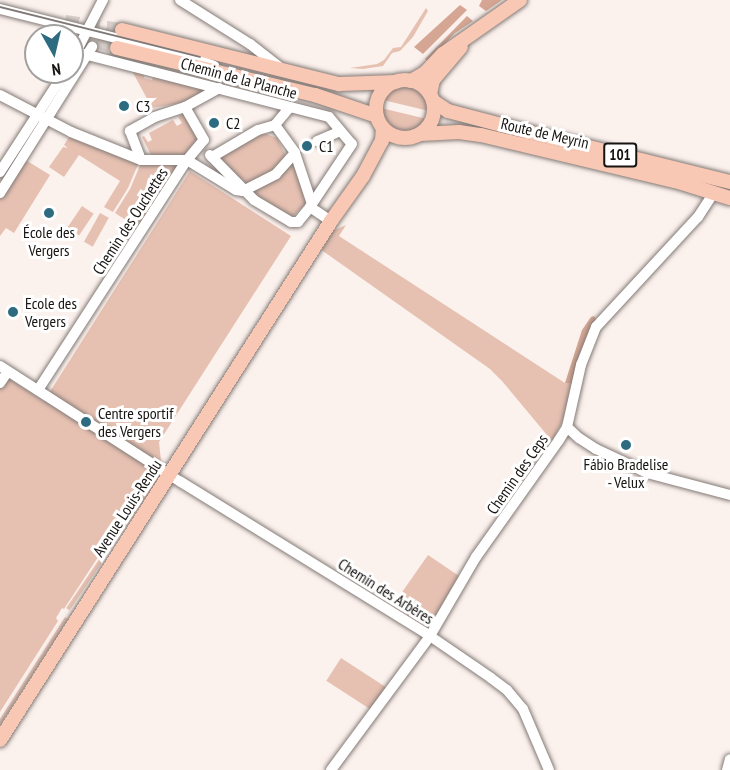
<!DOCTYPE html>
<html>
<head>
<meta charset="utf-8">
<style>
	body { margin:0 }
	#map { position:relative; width:730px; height:770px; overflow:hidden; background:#fbf1ed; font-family:"PT Sans Narrow",sans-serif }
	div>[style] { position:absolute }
	.green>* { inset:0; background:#e6c1b2; transform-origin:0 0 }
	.forest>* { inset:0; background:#d5a693 }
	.major-tunnel>* { height:14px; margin-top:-7px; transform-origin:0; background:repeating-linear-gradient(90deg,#d9d0cc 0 14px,transparent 0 21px) }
	.roads { filter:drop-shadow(0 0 2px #837a76) drop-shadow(0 0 2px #837a76) }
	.minor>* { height:10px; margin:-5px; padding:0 5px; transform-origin:5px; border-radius:5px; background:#fff }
	.major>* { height:14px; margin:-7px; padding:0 7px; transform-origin:7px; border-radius:7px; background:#f8c8b4 }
	.major>.ring { margin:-7px; padding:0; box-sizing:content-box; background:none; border:14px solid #f8c8b4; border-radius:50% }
	.tram>* { height:1.5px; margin:-0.75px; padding:0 0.75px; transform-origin:0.75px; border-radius:0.75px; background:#7f7876 }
	.dots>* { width:16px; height:16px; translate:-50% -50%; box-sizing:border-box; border:3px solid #fff; border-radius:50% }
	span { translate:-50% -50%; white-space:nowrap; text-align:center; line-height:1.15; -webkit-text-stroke:6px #fff; paint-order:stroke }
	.shield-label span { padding:2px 4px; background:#fff; border:2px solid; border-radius:4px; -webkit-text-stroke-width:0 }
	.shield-label { font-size:15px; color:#161311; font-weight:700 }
	.street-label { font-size:16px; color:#161311 }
	.poi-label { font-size:16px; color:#161311 }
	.left { translate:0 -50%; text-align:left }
	.north { position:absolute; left:24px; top:24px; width:60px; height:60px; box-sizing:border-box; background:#fff; border:2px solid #a2a1a0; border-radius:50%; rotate:172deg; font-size:16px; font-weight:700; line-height:24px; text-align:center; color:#161311 }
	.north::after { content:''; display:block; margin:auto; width:21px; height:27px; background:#2c6b80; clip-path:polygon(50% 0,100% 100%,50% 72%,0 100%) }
</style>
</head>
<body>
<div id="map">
	<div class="green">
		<i style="clip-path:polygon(426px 8px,428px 11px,413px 37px,400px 51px,392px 53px,383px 66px,363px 69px,350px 68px,377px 64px,384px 60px,393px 48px,401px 47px)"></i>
		<i style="clip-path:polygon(131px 69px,145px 71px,144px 78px,152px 80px,154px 74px,211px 88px,192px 101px,152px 108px)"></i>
		<i style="clip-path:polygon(400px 86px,412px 86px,421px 91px,429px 105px,429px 111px,383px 100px,389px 91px)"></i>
		<i style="clip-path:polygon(381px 108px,427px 119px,417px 130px,400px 133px,387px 125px)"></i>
		<i style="clip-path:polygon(184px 114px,198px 140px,187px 156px,151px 155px,142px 137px,144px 136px,148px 142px,152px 140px,149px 133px,173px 120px,177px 126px,182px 123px,178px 117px)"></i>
		<i style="clip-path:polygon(261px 132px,277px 138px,287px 158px,276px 172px,249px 186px,242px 179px,240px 180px,218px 155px)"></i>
		<i style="clip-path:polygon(71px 134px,139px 162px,128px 188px,113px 212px,104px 207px,120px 181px,79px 155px,64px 177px,49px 167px,63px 147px,68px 148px,64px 145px)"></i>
		<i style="clip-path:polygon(24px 159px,50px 175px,14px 233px,6px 228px,0 236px,0 197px)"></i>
		<i style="clip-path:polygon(290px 161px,296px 169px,309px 201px,292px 217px,256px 198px,257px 196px,251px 189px)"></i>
		<i style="clip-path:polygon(141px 163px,183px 163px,140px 229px,115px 213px,130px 189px)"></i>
		<i style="clip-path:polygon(190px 171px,291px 236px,159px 442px,161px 461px,64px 609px,62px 608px,56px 618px,58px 621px,0 712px,0 373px,44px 401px)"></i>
		<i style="left:82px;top:206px;width:14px;height:26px;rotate:34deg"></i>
		<i style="left:100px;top:213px;width:10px;height:33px;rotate:29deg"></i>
		<i style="clip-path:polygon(346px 225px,339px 236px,565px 383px,573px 384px,565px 417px,552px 441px,502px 381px,490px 369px,320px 249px,332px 231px)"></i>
		<i style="left:158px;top:472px;width:4px;height:164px;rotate:34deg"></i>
		<i style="clip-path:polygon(428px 555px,459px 576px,429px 630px,391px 608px)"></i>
		<i style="clip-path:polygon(65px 617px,68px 619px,0 725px,0 719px)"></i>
		<i style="left:341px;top:658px;width:56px;height:27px;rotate:33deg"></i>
	</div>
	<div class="forest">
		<i style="clip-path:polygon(482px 0,502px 0,486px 11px,479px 6px)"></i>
		<i style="clip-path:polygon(460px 5px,467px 10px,423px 54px,414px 47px)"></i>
		<i style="clip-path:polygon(467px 16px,473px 21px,455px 33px,428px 61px,425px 59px)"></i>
		<i style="clip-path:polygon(594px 316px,596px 319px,585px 341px,573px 384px,565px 383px,582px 330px,591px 317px)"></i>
	</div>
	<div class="major-tunnel">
		<i style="left:65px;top:22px;width:58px;rotate:8deg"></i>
		<i style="left:57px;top:27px;width:64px;rotate:19.3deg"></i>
	</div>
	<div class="roads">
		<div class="minor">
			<i style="left:180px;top:0;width:83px;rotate:32.2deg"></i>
			<i style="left:250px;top:44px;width:37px;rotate:38deg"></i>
			<i style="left:0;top:9px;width:193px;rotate:14.1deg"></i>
			<i style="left:187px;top:56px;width:29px;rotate:20deg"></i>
			<i style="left:72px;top:51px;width:265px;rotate:14.4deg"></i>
			<i style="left:329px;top:117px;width:35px;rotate:50deg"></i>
			<i style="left:352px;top:144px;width:76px;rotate:123.7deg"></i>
			<i style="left:72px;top:60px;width:68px;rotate:-62.7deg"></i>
			<i style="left:0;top:95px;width:80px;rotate:27.5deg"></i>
			<i style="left:71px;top:132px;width:75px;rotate:21.8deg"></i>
			<i style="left:141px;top:160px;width:46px"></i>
			<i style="left:187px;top:160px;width:57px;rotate:31.5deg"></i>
			<i style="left:236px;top:190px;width:7px;rotate:8deg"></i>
			<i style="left:243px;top:191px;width:37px;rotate:-27deg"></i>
			<i style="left:276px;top:174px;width:28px;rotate:-48deg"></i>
			<i style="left:185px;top:107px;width:39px;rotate:-29deg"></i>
			<i style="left:290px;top:107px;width:23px;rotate:130deg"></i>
			<i style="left:275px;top:125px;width:34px;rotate:54deg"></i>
			<i style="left:295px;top:153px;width:54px;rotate:71.6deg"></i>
			<i style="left:317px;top:141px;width:25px;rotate:-23deg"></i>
			<i style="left:210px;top:155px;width:63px;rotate:45.6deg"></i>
			<i style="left:254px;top:200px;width:43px;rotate:30.7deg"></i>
			<i style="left:291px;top:222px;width:7px"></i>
			<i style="left:298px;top:222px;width:19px;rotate:-51deg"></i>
			<i style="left:310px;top:207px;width:25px;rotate:34deg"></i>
			<i style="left:212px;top:157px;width:53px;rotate:-30.4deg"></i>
			<i style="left:258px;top:130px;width:18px;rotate:-16deg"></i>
			<i style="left:0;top:172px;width:119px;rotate:-57deg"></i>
			<i style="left:0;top:193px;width:173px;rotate:-57.8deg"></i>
			<i style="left:0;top:366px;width:215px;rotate:32.7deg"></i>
			<i style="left:181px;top:482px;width:293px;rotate:31.7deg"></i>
			<i style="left:430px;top:636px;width:74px;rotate:34.5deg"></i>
			<i style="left:491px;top:678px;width:20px;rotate:37deg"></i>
			<i style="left:507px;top:690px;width:25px;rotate:50deg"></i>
			<i style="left:523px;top:709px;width:66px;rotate:66.9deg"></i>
			<i style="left:0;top:383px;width:14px;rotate:-56deg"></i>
			<i style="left:38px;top:390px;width:274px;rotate:-57.1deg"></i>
			<i style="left:187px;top:160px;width:26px;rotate:-50deg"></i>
			<i style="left:204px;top:140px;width:38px;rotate:-120deg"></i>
			<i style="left:185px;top:107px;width:32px;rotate:162deg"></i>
			<i style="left:155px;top:117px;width:29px;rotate:151deg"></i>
			<i style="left:130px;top:131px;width:31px;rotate:69deg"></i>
			<i style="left:567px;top:427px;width:16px;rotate:43deg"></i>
			<i style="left:579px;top:438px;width:20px;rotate:33deg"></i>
			<i style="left:596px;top:449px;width:56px;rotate:25.2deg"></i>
			<i style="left:647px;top:473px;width:86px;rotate:14.8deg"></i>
			<i style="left:331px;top:770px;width:167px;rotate:-53.5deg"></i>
			<i style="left:430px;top:636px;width:91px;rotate:-59.8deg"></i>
			<i style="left:476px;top:557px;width:143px;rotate:-54.6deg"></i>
			<i style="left:559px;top:440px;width:15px;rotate:-58deg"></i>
			<i style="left:567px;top:427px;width:64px;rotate:-77.3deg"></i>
			<i style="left:581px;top:365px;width:41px;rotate:-68.5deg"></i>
			<i style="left:596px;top:327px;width:150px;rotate:-47.2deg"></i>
			<i style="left:698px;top:217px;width:27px;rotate:-57deg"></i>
			<i style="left:727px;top:770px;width:11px;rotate:-75deg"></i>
		</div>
		<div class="major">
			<i style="left:122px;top:30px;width:224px;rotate:14deg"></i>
			<i style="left:339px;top:84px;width:57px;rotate:-2deg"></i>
			<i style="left:117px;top:48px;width:204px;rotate:13.4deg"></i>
			<i style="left:315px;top:95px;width:65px;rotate:18.7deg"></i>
			<i class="ring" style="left:376px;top:80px;width:44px;height:44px"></i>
			<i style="left:411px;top:81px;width:16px;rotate:-30deg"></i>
			<i style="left:425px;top:73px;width:26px;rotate:-47deg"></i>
			<i style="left:443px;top:54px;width:94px;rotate:-35deg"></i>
			<i style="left:430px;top:94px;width:14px;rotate:-78deg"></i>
			<i style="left:433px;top:80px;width:43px;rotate:-49.7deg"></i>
			<i style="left:433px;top:101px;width:18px;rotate:34deg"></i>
			<i style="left:448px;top:111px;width:83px;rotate:14.7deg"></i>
			<i style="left:528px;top:132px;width:208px;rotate:13.9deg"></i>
			<i style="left:420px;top:134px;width:39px;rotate:-3deg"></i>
			<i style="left:459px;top:132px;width:22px;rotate:8deg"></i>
			<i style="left:481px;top:135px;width:207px;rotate:13.4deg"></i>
			<i style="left:682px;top:183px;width:50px;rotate:17.4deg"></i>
			<i style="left:0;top:740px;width:616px;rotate:-57.47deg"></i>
			<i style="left:331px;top:221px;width:55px;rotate:-54.6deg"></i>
			<i style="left:363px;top:176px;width:40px;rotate:-62deg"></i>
			<i style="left:382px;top:141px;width:13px;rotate:-86deg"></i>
		</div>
	</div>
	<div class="tram">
		<i style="left:0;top:7px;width:206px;rotate:14deg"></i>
	</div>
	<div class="dots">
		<i style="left:124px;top:106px;background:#2c6b80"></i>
		<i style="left:214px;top:123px;background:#2c6b80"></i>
		<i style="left:307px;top:146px;background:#2c6b80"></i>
		<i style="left:49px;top:213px;background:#2c6b80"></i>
		<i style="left:13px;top:312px;background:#2c6b80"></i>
		<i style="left:86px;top:422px;background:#2c6b80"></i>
		<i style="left:626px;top:445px;background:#2c6b80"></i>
	</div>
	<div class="shield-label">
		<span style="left:620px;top:155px">101</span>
	</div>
	<div class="street-label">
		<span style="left:239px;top:78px;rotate:15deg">Chemin de la Planche</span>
		<span style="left:545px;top:133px;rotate:13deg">Route de Meyrin</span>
		<span style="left:130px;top:221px;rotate:-57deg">Chemin des Ouchettes</span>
		<span style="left:517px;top:474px;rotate:-55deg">Chemin des Ceps</span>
		<span style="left:127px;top:508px;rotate:-57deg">Avenue Louis-Rendu</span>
		<span style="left:386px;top:591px;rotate:32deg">Chemin des Arbères</span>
	</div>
	<div class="poi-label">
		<span class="left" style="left:136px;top:106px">C3</span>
		<span class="left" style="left:226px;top:123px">C2</span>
		<span class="left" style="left:319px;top:146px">C1</span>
		<span style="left:49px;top:241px">École des<br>Vergers</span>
		<span class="left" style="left:25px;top:312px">Ecole des<br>Vergers</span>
		<span class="left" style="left:98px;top:422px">Centre sportif<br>des Vergers</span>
		<span style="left:626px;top:473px">Fábio Bradelise<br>- Velux</span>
	</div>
	<div class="north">N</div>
</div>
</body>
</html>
